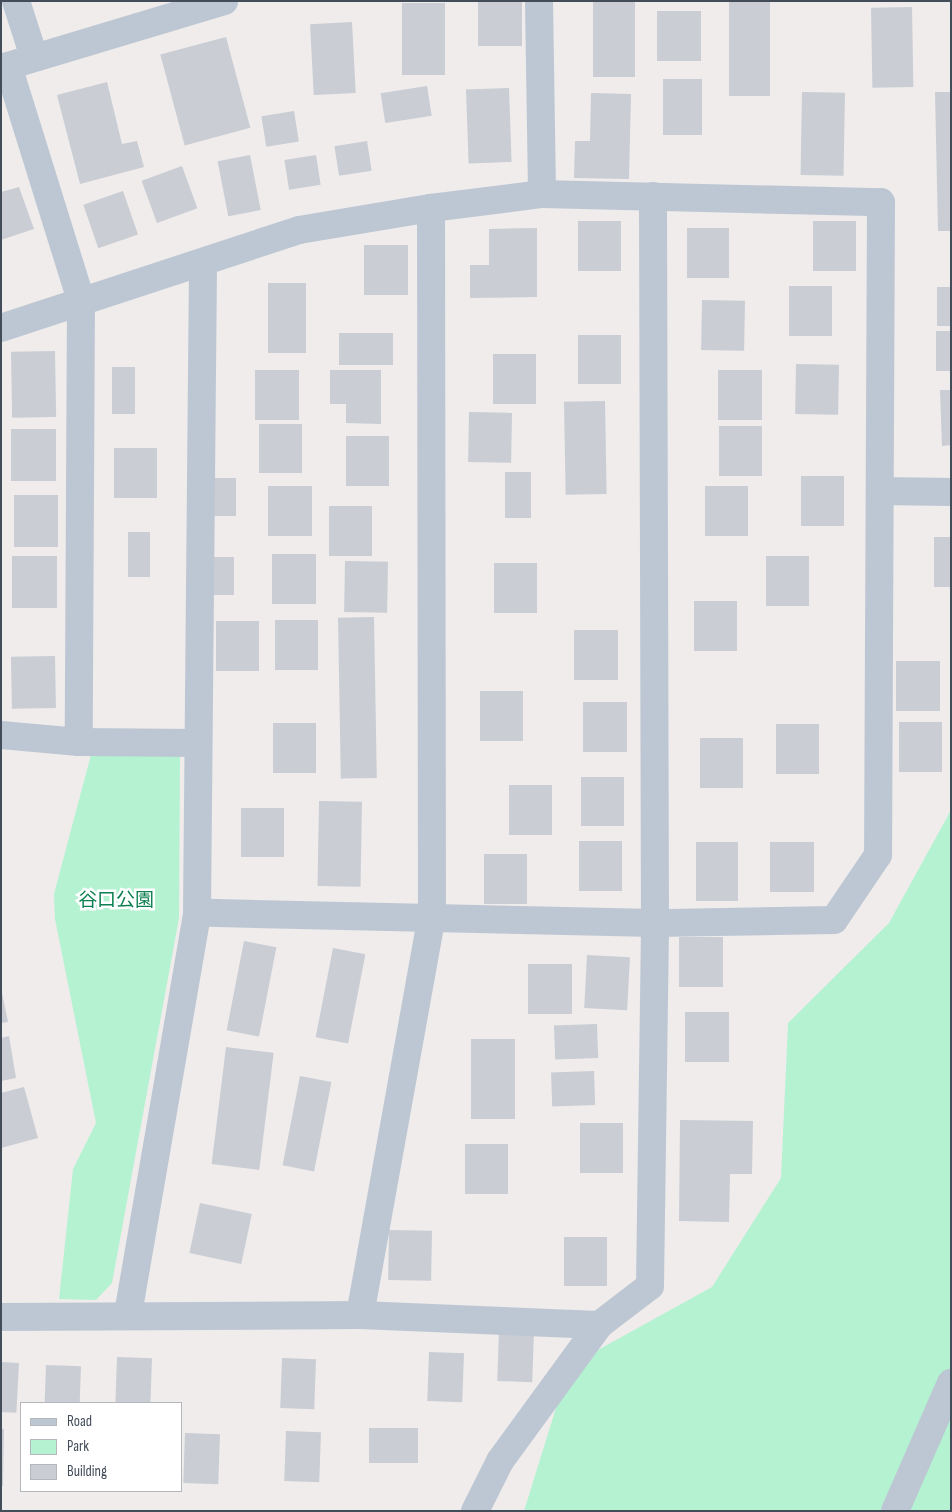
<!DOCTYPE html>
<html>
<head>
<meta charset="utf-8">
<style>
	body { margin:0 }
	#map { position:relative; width:952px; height:1512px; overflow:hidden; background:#efeceb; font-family:"Sofia Sans Condensed","Noto Sans JP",sans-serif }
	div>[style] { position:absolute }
	.green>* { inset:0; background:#b4f2d2 }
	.building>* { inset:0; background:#cacdd4; transform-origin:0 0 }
	.minor>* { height:28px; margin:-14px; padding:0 14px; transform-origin:14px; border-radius:14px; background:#bdc7d3 }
	.tertiary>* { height:28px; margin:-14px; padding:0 14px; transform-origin:14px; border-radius:14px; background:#bdc7d3 }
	span { translate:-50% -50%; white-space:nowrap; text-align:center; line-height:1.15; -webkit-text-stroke:5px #fff; paint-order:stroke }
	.park-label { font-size:19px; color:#0f8052 }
	.frame { position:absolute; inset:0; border:2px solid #434d5a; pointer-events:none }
	.legend { position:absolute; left:20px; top:1402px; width:162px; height:90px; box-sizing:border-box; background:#fff; border:1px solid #b4b8bd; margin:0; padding:6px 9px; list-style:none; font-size:15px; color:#434d5a }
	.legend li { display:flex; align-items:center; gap:10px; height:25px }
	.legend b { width:25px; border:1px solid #b4b8bd }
</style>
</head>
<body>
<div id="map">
	<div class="green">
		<i style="clip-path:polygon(92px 751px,180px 756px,179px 918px,112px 1283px,96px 1300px,59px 1299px,73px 1169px,96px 1123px,55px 919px,54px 894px)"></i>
		<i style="clip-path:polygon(951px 810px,951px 1511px,524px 1511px,569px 1366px,712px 1287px,781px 1178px,788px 1023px,889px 923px)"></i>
	</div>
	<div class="building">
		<i style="left:478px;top:1px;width:44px;height:45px"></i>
		<i style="left:593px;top:2px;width:42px;height:75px"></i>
		<i style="left:729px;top:2px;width:41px;height:94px"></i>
		<i style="left:402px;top:3px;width:43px;height:72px"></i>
		<i style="left:912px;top:7px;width:80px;height:41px;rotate:89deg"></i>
		<i style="left:657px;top:11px;width:44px;height:50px"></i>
		<i style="left:352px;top:22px;width:71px;height:42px;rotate:87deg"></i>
		<i style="left:226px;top:37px;width:94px;height:68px;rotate:75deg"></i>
		<i style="left:663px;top:79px;width:39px;height:56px"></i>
		<i style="clip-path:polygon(107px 82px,122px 144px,137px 141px,144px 167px,80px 184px,57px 95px)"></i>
		<i style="left:427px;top:86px;width:30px;height:47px;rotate:81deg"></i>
		<i style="left:509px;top:88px;width:74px;height:43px;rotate:88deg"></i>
		<i style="left:802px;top:92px;width:43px;height:83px;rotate:1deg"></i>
		<i style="clip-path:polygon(935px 92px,951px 92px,951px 231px,938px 231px)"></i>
		<i style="clip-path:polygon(591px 93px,631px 94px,629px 179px,574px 178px,575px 141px,590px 141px)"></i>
		<i style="left:294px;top:111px;width:31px;height:33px;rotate:81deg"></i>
		<i style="left:367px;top:141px;width:30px;height:33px;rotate:81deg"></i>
		<i style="left:250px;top:155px;width:56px;height:33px;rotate:79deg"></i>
		<i style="left:316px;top:155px;width:30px;height:32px;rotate:81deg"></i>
		<i style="left:182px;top:166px;width:45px;height:43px;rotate:70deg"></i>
		<i style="clip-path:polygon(19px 187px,34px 229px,1px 240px,1px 192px)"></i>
		<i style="left:123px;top:191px;width:46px;height:42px;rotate:71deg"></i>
		<i style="left:578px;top:221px;width:43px;height:50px"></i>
		<i style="left:813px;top:221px;width:43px;height:50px"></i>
		<i style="clip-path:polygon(537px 228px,537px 297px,470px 298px,470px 265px,489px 265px,489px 229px)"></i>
		<i style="left:687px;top:228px;width:42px;height:50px"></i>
		<i style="left:364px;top:245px;width:44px;height:50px"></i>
		<i style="left:268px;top:283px;width:38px;height:70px"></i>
		<i style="left:789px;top:286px;width:43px;height:50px"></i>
		<i style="left:937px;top:287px;width:14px;height:39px"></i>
		<i style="left:702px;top:300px;width:43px;height:50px;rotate:1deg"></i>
		<i style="left:936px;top:331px;width:15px;height:40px"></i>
		<i style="left:339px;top:333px;width:54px;height:32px"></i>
		<i style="left:578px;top:335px;width:43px;height:49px"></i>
		<i style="left:55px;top:351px;width:66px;height:44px;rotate:89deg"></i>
		<i style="left:493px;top:354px;width:43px;height:50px"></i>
		<i style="left:796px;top:364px;width:43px;height:50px;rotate:1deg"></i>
		<i style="left:135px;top:367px;width:47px;height:23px;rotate:90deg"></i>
		<i style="left:255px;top:370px;width:44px;height:50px"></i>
		<i style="clip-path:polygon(330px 370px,381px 370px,381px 424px,346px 423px,346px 404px,330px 404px)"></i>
		<i style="left:718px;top:370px;width:44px;height:50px"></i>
		<i style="clip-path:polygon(940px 390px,951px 390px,951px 445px,942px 446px)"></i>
		<i style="left:605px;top:401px;width:93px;height:41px;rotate:89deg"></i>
		<i style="left:469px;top:412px;width:43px;height:50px;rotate:1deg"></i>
		<i style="left:259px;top:424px;width:43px;height:49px"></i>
		<i style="left:719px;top:426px;width:43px;height:50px"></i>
		<i style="left:11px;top:429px;width:45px;height:52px"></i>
		<i style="left:346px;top:436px;width:43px;height:50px"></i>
		<i style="left:114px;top:448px;width:43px;height:50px"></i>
		<i style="left:505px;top:472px;width:26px;height:46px"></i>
		<i style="left:801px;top:476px;width:43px;height:50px"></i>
		<i style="left:213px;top:478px;width:23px;height:38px"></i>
		<i style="left:268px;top:486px;width:44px;height:50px"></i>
		<i style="left:705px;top:486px;width:43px;height:50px"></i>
		<i style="left:58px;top:495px;width:52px;height:44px;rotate:90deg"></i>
		<i style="left:329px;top:506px;width:43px;height:50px"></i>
		<i style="left:128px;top:532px;width:22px;height:45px"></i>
		<i style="left:934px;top:537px;width:17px;height:50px"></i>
		<i style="left:272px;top:554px;width:44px;height:50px"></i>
		<i style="left:57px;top:556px;width:52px;height:45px;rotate:90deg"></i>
		<i style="left:766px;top:556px;width:43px;height:50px"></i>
		<i style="left:210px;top:557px;width:24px;height:38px"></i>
		<i style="left:345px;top:561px;width:43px;height:51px;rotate:1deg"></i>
		<i style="left:494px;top:563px;width:43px;height:50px"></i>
		<i style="left:694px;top:601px;width:43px;height:50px"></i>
		<i style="left:374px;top:617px;width:161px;height:36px;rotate:89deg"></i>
		<i style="left:275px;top:620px;width:43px;height:50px"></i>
		<i style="left:216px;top:621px;width:43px;height:50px"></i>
		<i style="left:574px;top:630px;width:44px;height:50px"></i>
		<i style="left:55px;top:656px;width:52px;height:44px;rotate:89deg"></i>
		<i style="left:896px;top:661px;width:44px;height:50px"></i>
		<i style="left:480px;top:691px;width:43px;height:50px"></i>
		<i style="left:583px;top:702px;width:44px;height:50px"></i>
		<i style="left:899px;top:722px;width:43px;height:50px"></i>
		<i style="left:273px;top:723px;width:43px;height:50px"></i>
		<i style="left:776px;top:724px;width:43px;height:50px"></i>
		<i style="left:700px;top:738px;width:43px;height:50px"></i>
		<i style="left:581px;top:777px;width:43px;height:49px"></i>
		<i style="left:509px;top:785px;width:43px;height:50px"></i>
		<i style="left:319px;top:801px;width:43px;height:85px;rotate:1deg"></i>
		<i style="left:241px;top:808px;width:43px;height:49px"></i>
		<i style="left:579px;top:841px;width:43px;height:50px"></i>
		<i style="left:696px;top:842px;width:42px;height:59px"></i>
		<i style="left:770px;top:842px;width:44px;height:50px"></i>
		<i style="left:484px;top:854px;width:43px;height:50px"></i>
		<i style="left:679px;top:937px;width:44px;height:50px"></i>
		<i style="left:244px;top:941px;width:33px;height:91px;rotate:11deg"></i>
		<i style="left:333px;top:948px;width:33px;height:91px;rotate:11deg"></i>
		<i style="left:587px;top:955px;width:43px;height:53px;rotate:3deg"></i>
		<i style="left:528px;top:964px;width:44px;height:50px"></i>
		<i style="clip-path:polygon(1px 988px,8px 1022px,1px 1023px)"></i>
		<i style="left:685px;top:1012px;width:44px;height:50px"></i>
		<i style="left:597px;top:1024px;width:34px;height:43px;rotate:88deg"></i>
		<i style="clip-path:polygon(9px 1036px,16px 1078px,1px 1081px,1px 1038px)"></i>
		<i style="left:471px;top:1039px;width:44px;height:80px"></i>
		<i style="left:226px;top:1047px;width:48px;height:118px;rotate:7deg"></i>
		<i style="left:594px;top:1071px;width:34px;height:43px;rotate:88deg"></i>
		<i style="left:300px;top:1076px;width:32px;height:91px;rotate:11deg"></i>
		<i style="clip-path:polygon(24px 1087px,38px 1138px,1px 1148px,1px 1093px)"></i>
		<i style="clip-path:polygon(680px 1120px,753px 1121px,752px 1174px,730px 1174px,729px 1222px,679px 1221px)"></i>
		<i style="left:580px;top:1123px;width:43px;height:50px"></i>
		<i style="left:465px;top:1144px;width:43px;height:50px"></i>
		<i style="left:200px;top:1203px;width:53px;height:51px;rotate:12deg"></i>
		<i style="left:389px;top:1230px;width:43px;height:50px;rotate:1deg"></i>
		<i style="left:564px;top:1237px;width:43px;height:49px"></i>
		<i style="left:499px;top:1331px;width:35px;height:50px;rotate:2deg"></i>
		<i style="left:429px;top:1352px;width:35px;height:49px;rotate:2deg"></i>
		<i style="left:117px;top:1357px;width:35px;height:46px;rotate:2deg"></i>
		<i style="left:282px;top:1358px;width:34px;height:50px;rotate:2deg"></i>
		<i style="left:1px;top:1362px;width:18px;height:50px;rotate:3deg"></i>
		<i style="left:46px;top:1365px;width:35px;height:38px;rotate:2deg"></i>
		<i style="left:369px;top:1428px;width:49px;height:35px"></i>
		<i style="clip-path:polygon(1px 1429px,4px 1429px,3px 1486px,1px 1486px)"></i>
		<i style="left:286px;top:1431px;width:35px;height:50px;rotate:2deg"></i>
		<i style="left:185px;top:1433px;width:35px;height:50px;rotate:2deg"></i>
	</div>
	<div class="minor">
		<i style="left:16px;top:1px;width:59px;rotate:72.2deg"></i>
		<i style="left:539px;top:1px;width:193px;rotate:89.1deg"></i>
		<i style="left:8px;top:66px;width:245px;rotate:72.7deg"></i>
		<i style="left:81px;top:300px;width:442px;rotate:90.3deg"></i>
		<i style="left:1px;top:328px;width:314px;rotate:-18.2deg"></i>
		<i style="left:299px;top:230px;width:134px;rotate:-9.5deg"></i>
		<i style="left:431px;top:208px;width:112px;rotate:-7.2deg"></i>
		<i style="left:542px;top:194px;width:339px;rotate:1.4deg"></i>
		<i style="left:881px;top:202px;width:653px;rotate:90.26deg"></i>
		<i style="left:878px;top:855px;width:78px;rotate:124.1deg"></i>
		<i style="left:834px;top:920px;width:179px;rotate:179deg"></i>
		<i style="left:655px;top:923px;width:458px;rotate:-178.7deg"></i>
		<i style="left:881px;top:491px;width:70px;rotate:0.8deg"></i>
		<i style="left:1px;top:735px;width:78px;rotate:5.1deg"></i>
		<i style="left:79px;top:742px;width:119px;rotate:0.5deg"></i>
		<i style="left:128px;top:1314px;width:407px;rotate:-80.2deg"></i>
		<i style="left:197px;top:913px;width:650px;rotate:-89.47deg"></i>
		<i style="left:360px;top:1315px;width:405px;rotate:-79.8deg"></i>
		<i style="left:432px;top:916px;width:708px;rotate:-90.08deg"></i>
		<i style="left:1px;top:1317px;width:359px;rotate:-0.3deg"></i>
		<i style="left:360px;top:1315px;width:239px;rotate:2.4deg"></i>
		<i style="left:475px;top:1511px;width:56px;rotate:-63.4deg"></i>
		<i style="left:500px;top:1461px;width:168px;rotate:-53.9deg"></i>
		<i style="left:599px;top:1325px;width:64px;rotate:-37.4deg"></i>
		<i style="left:650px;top:1286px;width:363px;rotate:-89.2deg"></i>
		<i style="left:655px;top:923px;width:727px;rotate:-90.16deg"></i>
	</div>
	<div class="tertiary">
		<i style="left:1px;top:68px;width:233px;rotate:-16.7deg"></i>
		<i style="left:895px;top:1511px;width:140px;rotate:-66.4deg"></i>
	</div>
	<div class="park-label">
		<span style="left:116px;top:901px">谷口公園</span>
	</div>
	<div class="frame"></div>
	<ul class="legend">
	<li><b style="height:6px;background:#bdc7d3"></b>Road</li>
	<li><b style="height:14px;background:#b4f2d2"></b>Park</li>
	<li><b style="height:14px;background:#cacdd4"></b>Building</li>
	</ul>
</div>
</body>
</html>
